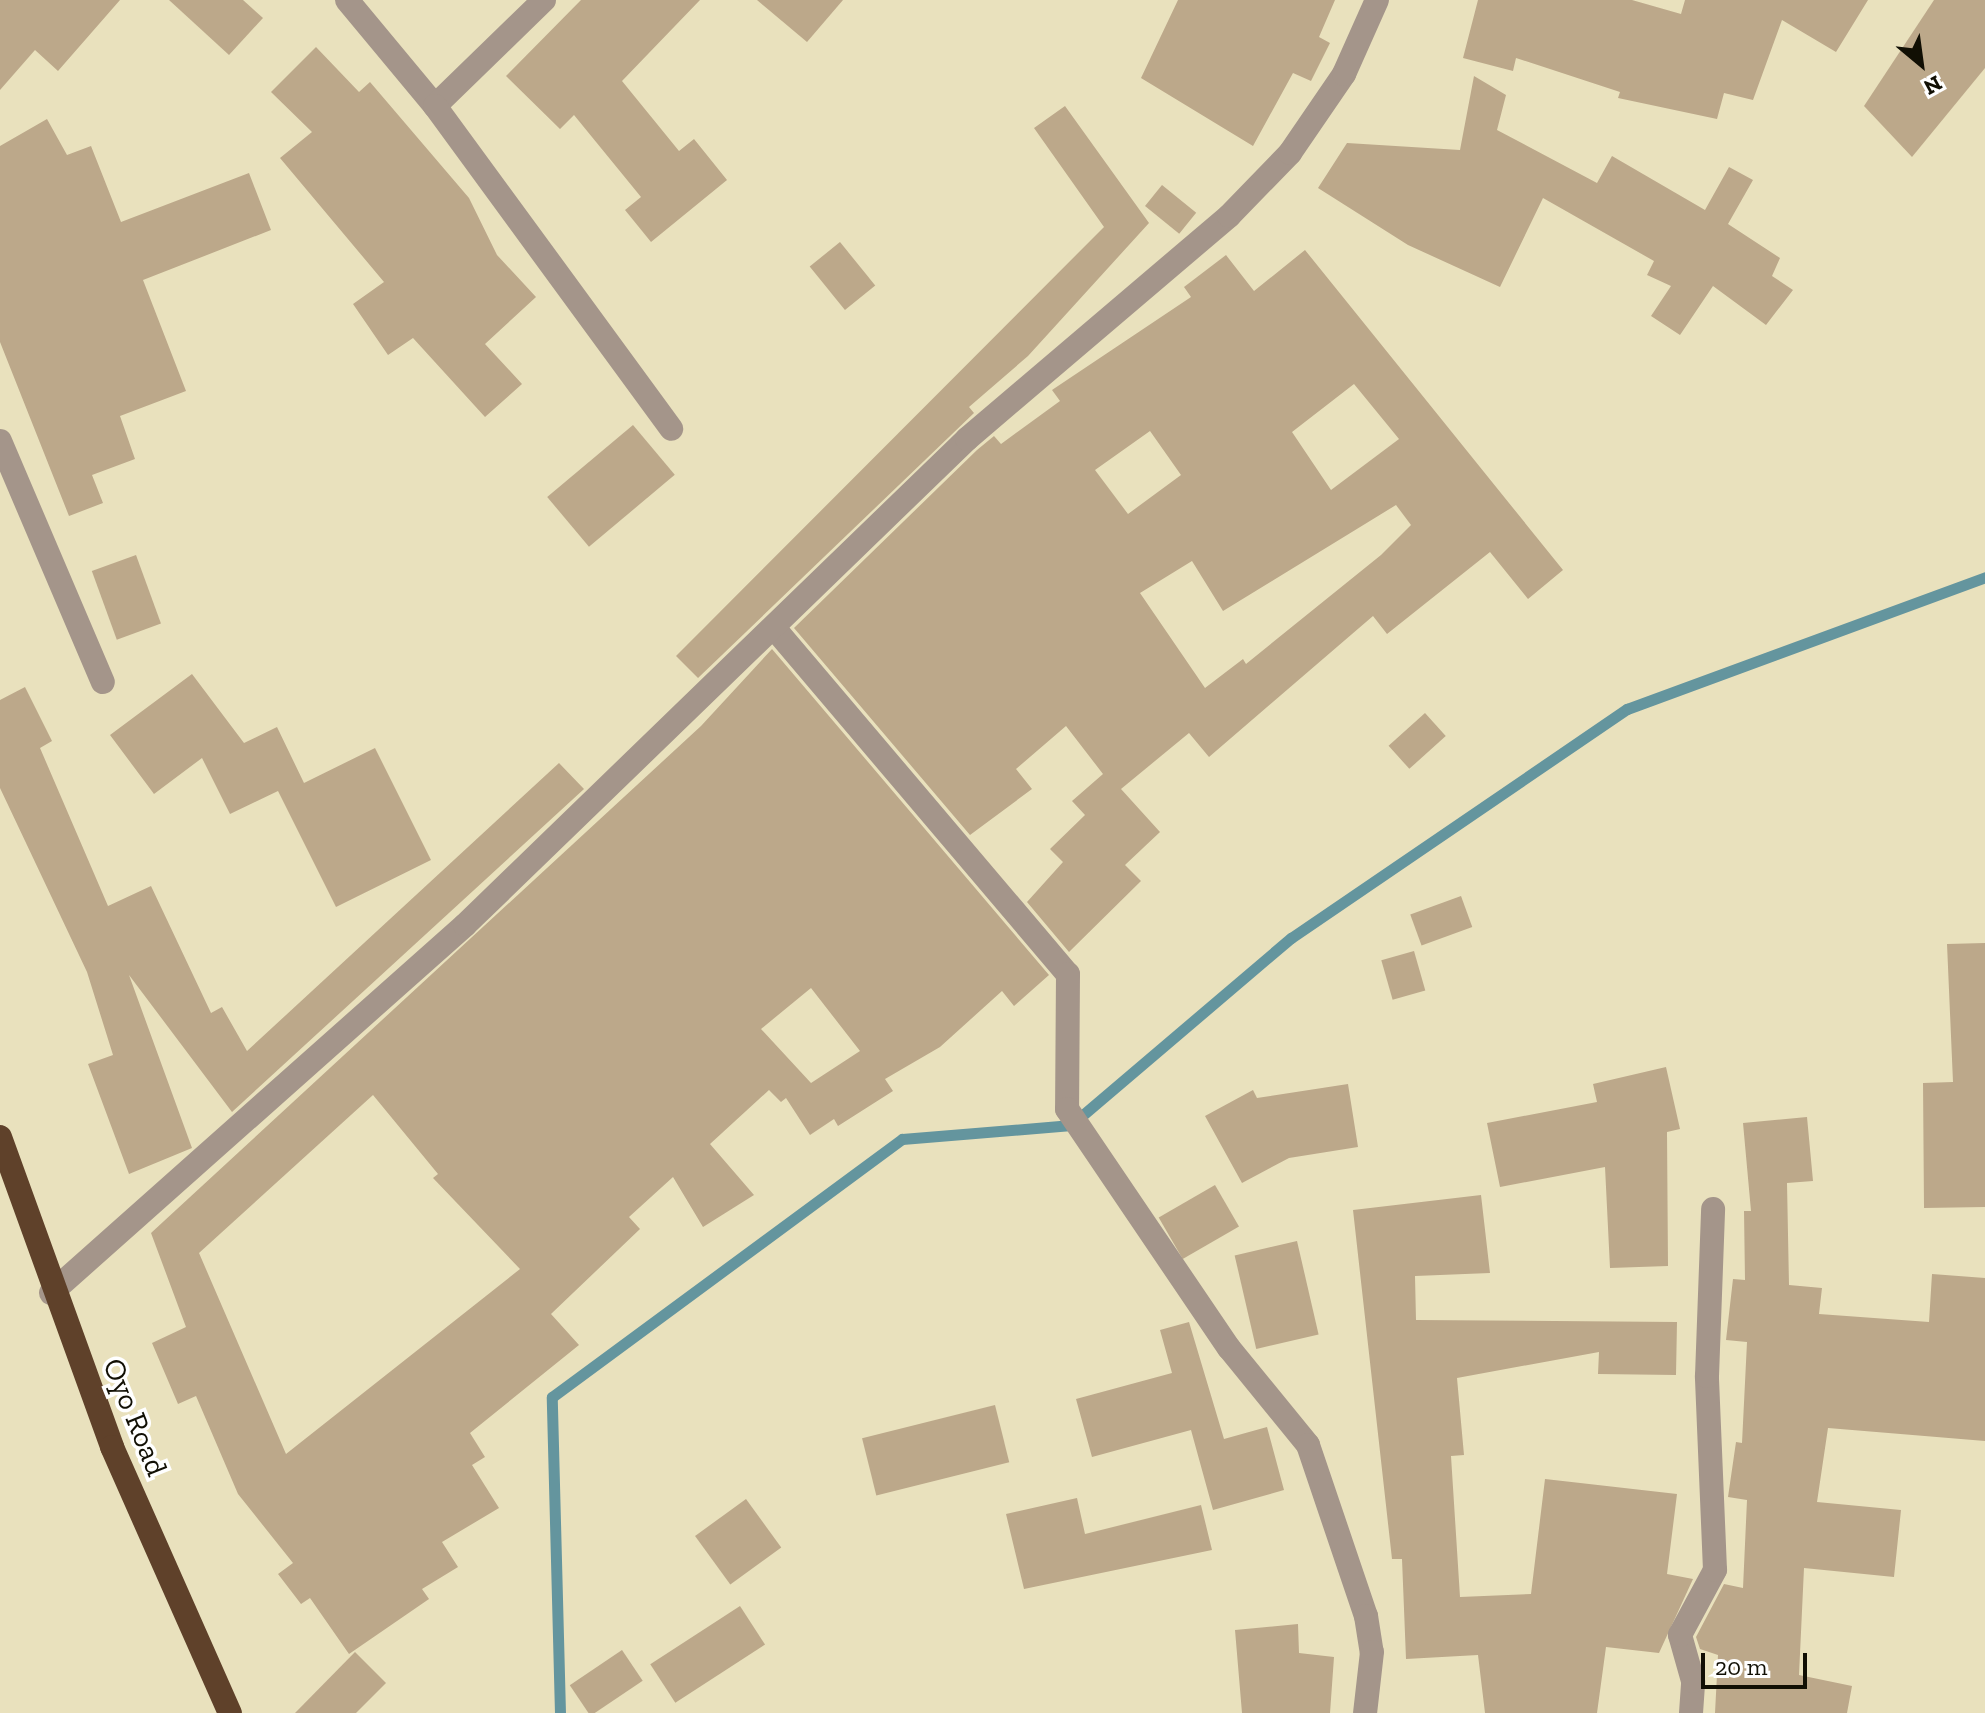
<!DOCTYPE html>
<html>
<head>
<meta charset="utf-8">
<style>
	body { margin:0 }
	#map { position:relative; width:1985px; height:1713px; overflow:hidden; background:#e9e1bd; font-family:"Zilla Slab",serif }
	div>[style] { position:absolute }
	.stream>* { height:11px; margin:-5.5px; padding:0 5.5px; transform-origin:5.5px; border-radius:5.5px; background:#64959e }
	.building>* { inset:0; background:#bca88a; transform-origin:0 0 }
	.minor>* { height:24px; margin:-12px; padding:0 12px; transform-origin:12px; border-radius:12px; background:#a4958a }
	.highway>* { height:24px; margin:-12px; padding:0 12px; transform-origin:12px; border-radius:12px; background:#5f412a }
	span { translate:-50% -50%; white-space:nowrap; text-align:center; line-height:1.15; -webkit-text-stroke:7px #fff; paint-order:stroke }
	.street-label { font-size:30px; color:#110f04 }
	.north { position:absolute; left:1881px; top:24px; width:80px; height:80px; -webkit-text-stroke:6px #fff; paint-order:stroke; rotate:151deg; font-size:22px; font-weight:700; line-height:32px; text-align:center; color:#110f04 }
	.north::after { content:''; display:block; margin:auto; width:28px; height:36px; background:#110f04; clip-path:polygon(50% 0,100% 100%,50% 72%,0 100%) }
	.scale { position:absolute; left:1701px; top:1653px; width:106px; height:36px; box-sizing:border-box; border:4px solid #110f04; border-top:0; padding-left:10px; font-size:24px; line-height:28px; white-space:nowrap; color:#110f04; -webkit-text-stroke:6px #fff; paint-order:stroke }
</style>
</head>
<body>
<div id="map">
	<div class="stream">
		<i style="left:560px;top:1713px;width:316px;rotate:-91.5deg"></i>
		<i style="left:552px;top:1397px;width:435px;rotate:-36.4deg"></i>
		<i style="left:902px;top:1139px;width:170px;rotate:-4.7deg"></i>
		<i style="left:1071px;top:1125px;width:289px;rotate:-40.4deg"></i>
		<i style="left:1291px;top:938px;width:407px;rotate:-34.3deg"></i>
		<i style="left:1627px;top:709px;width:382px;rotate:-20.2deg"></i>
	</div>
	<div class="building">
		<i style="clip-path:polygon(0 0,120px 0,58px 71px,35px 50px,0 90px)"></i>
		<i style="clip-path:polygon(169px 0,243px 0,263px 18px,229px 55px)"></i>
		<i style="clip-path:polygon(581px 0,700px 0,622px 81px,679px 151px,694px 139px,727px 180px,651px 242px,625px 210px,641px 197px,574px 115px,560px 129px,506px 76px)"></i>
		<i style="clip-path:polygon(757px 0,843px 0,807px 42px)"></i>
		<i style="clip-path:polygon(1178px 0,1335px 0,1319px 37px,1330px 43px,1311px 81px,1293px 73px,1253px 146px,1141px 78px)"></i>
		<i style="clip-path:polygon(1478px 0,1632px 0,1681px 14px,1685px 0,1868px 0,1836px 52px,1782px 20px,1753px 100px,1724px 93px,1717px 119px,1618px 98px,1620px 92px,1516px 58px,1513px 71px,1463px 58px)"></i>
		<i style="clip-path:polygon(1934px 0,1985px 0,1985px 68px,1912px 157px,1864px 106px)"></i>
		<i style="clip-path:polygon(316px 47px,359px 92px,370px 82px,469px 198px,497px 255px,536px 297px,485px 344px,522px 384px,485px 417px,413px 338px,388px 355px,353px 304px,384px 282px,280px 158px,312px 132px,271px 92px)"></i>
		<i style="clip-path:polygon(1474px 76px,1506px 95px,1497px 130px,1597px 183px,1612px 156px,1705px 210px,1729px 167px,1753px 180px,1728px 224px,1780px 258px,1772px 276px,1793px 290px,1766px 325px,1713px 286px,1680px 335px,1651px 316px,1671px 286px,1647px 275px,1654px 261px,1543px 198px,1500px 287px,1408px 245px,1318px 188px,1347px 143px,1460px 150px)"></i>
		<i style="clip-path:polygon(1065px 106px,1149px 223px,1028px 356px,969px 407px,974px 413px,698px 678px,676px 656px,1104px 227px,1034px 128px)"></i>
		<i style="clip-path:polygon(47px 119px,67px 155px,91px 146px,121px 222px,249px 173px,271px 230px,143px 280px,186px 391px,120px 416px,135px 459px,92px 475px,103px 503px,69px 516px,0 342px,0 146px)"></i>
		<i style="left:1162px;top:185px;width:44px;height:27px;rotate:39deg"></i>
		<i style="left:840px;top:242px;width:56px;height:39px;rotate:51deg"></i>
		<i style="clip-path:polygon(evenodd,1305px 250px,1563px 570px,1528px 599px,1490px 552px,1387px 634px,1373px 616px,1209px 757px,1189px 733px,1121px 789px,1160px 832px,1125px 865px,1141px 881px,1069px 952px,1027px 902px,1063px 862px,1050px 849px,1085px 815px,1072px 801px,1103px 774px,1066px 726px,1016px 769px,1032px 789px,970px 835px,794px 628px,977px 450px,994px 436px,1001px 444px,1060px 401px,1052px 390px,1191px 297px,1184px 287px,1226px 255px,1254px 291px,1305px 250px,1354px 384px,1399px 439px,1331px 490px,1292px 432px,1354px 384px,1305px 250px,1150px 431px,1181px 475px,1128px 514px,1095px 470px,1150px 431px,1305px 250px,1396px 505px,1411px 525px,1381px 555px,1246px 664px,1243px 659px,1205px 688px,1140px 593px,1192px 561px,1223px 611px,1396px 505px)"></i>
		<i style="left:633px;top:425px;width:65px;height:112px;rotate:50deg"></i>
		<i style="left:136px;top:555px;width:73px;height:47px;rotate:70deg"></i>
		<i style="clip-path:polygon(evenodd,772px 649px,1049px 975px,1014px 1006px,1002px 991px,940px 1047px,885px 1079px,893px 1091px,838px 1126px,834px 1119px,810px 1135px,786px 1098px,781px 1102px,769px 1090px,710px 1144px,754px 1195px,703px 1227px,673px 1177px,629px 1217px,640px 1229px,551px 1314px,579px 1345px,470px 1433px,485px 1457px,472px 1465px,499px 1508px,442px 1542px,458px 1567px,422px 1589px,429px 1599px,349px 1654px,310px 1598px,301px 1604px,278px 1574px,293px 1563px,238px 1494px,196px 1396px,178px 1404px,152px 1343px,186px 1327px,151px 1233px,701px 726px,772px 649px,811px 988px,860px 1051px,811px 1083px,761px 1029px,811px 988px,772px 649px,373px 1095px,438px 1174px,433px 1178px,520px 1269px,286px 1454px,199px 1253px,373px 1095px)"></i>
		<i style="clip-path:polygon(192px 674px,244px 743px,277px 727px,304px 783px,375px 748px,431px 860px,336px 907px,278px 791px,230px 814px,202px 758px,154px 794px,110px 735px)"></i>
		<i style="clip-path:polygon(25px 687px,52px 741px,40px 748px,108px 906px,151px 886px,211px 1013px,222px 1007px,247px 1051px,559px 763px,584px 789px,232px 1112px,129px 975px,192px 1148px,129px 1174px,88px 1064px,113px 1055px,87px 972px,0 788px,0 700px)"></i>
		<i style="left:1425px;top:713px;width:31px;height:49px;rotate:48deg"></i>
		<i style="left:1461px;top:896px;width:33px;height:54px;rotate:70deg"></i>
		<i style="clip-path:polygon(1985px 943px,1985px 1207px,1924px 1208px,1923px 1083px,1953px 1082px,1947px 944px)"></i>
		<i style="left:1414px;top:951px;width:41px;height:34px;rotate:74deg"></i>
		<i style="clip-path:polygon(1666px 1067px,1680px 1129px,1667px 1132px,1668px 1266px,1610px 1268px,1605px 1167px,1500px 1187px,1487px 1123px,1597px 1102px,1593px 1084px)"></i>
		<i style="clip-path:polygon(1348px 1084px,1358px 1147px,1289px 1158px,1242px 1183px,1205px 1116px,1253px 1090px,1257px 1098px)"></i>
		<i style="clip-path:polygon(1807px 1117px,1813px 1181px,1787px 1183px,1789px 1285px,1822px 1288px,1819px 1314px,1929px 1322px,1932px 1274px,1985px 1278px,1985px 1441px,1828px 1428px,1817px 1502px,1901px 1510px,1894px 1577px,1804px 1568px,1799px 1675px,1852px 1686px,1847px 1713px,1715px 1713px,1718px 1655px,1700px 1649px,1696px 1637px,1724px 1584px,1743px 1588px,1747px 1500px,1728px 1497px,1736px 1442px,1742px 1443px,1747px 1342px,1726px 1340px,1733px 1279px,1745px 1280px,1744px 1211px,1751px 1211px,1743px 1123px)"></i>
		<i style="left:1215px;top:1185px;width:48px;height:65px;rotate:60deg"></i>
		<i style="clip-path:polygon(1481px 1195px,1490px 1273px,1415px 1276px,1416px 1320px,1677px 1322px,1676px 1375px,1598px 1374px,1599px 1352px,1457px 1378px,1464px 1455px,1451px 1456px,1460px 1597px,1531px 1594px,1545px 1479px,1677px 1494px,1667px 1574px,1693px 1579px,1659px 1653px,1606px 1647px,1597px 1713px,1485px 1713px,1478px 1655px,1406px 1659px,1402px 1559px,1392px 1559px,1353px 1210px)"></i>
		<i style="left:1297px;top:1241px;width:96px;height:64px;rotate:77deg"></i>
		<i style="clip-path:polygon(1189px 1322px,1224px 1439px,1267px 1427px,1284px 1490px,1213px 1510px,1191px 1430px,1092px 1457px,1076px 1399px,1172px 1373px,1160px 1330px)"></i>
		<i style="left:995px;top:1405px;width:59px;height:137px;rotate:76deg"></i>
		<i style="clip-path:polygon(1077px 1498px,1085px 1534px,1201px 1505px,1212px 1550px,1024px 1589px,1006px 1514px)"></i>
		<i style="left:746px;top:1499px;width:60px;height:63px;rotate:54deg"></i>
		<i style="left:740px;top:1606px;width:46px;height:107px;rotate:57deg"></i>
		<i style="clip-path:polygon(1298px 1624px,1299px 1653px,1334px 1657px,1330px 1713px,1242px 1713px,1235px 1630px)"></i>
		<i style="left:622px;top:1650px;width:37px;height:63px;rotate:56deg"></i>
		<i style="clip-path:polygon(355px 1652px,386px 1683px,356px 1713px,295px 1713px)"></i>
	</div>
	<div class="minor">
		<i style="left:347px;top:0;width:138px;rotate:50.3deg"></i>
		<i style="left:544px;top:0;width:152px;rotate:135.8deg"></i>
		<i style="left:435px;top:106px;width:400px;rotate:53.8deg"></i>
		<i style="left:0;top:441px;width:262px;rotate:66.9deg"></i>
		<i style="left:775px;top:629px;width:453px;rotate:49.7deg"></i>
		<i style="left:1068px;top:974px;width:135px;rotate:90.4deg"></i>
		<i style="left:1067px;top:1109px;width:289px;rotate:55.9deg"></i>
		<i style="left:1229px;top:1348px;width:125px;rotate:50.8deg"></i>
		<i style="left:1308px;top:1445px;width:181px;rotate:71.3deg"></i>
		<i style="left:1366px;top:1616px;width:36px;rotate:81deg"></i>
		<i style="left:1372px;top:1652px;width:61px;rotate:96.5deg"></i>
		<i style="left:51px;top:1293px;width:554px;rotate:-41.63deg"></i>
		<i style="left:465px;top:925px;width:699px;rotate:-44.07deg"></i>
		<i style="left:967px;top:439px;width:344px;rotate:-40.4deg"></i>
		<i style="left:1229px;top:216px;width:88px;rotate:-45.9deg"></i>
		<i style="left:1290px;top:153px;width:96px;rotate:-55.6deg"></i>
		<i style="left:1344px;top:74px;width:81px;rotate:-66deg"></i>
		<i style="left:1691px;top:1713px;width:32px;rotate:-86deg"></i>
		<i style="left:1693px;top:1681px;width:48px;rotate:-105.8deg"></i>
		<i style="left:1680px;top:1635px;width:74px;rotate:-61.7deg"></i>
		<i style="left:1715px;top:1570px;width:194px;rotate:-92.4deg"></i>
		<i style="left:1707px;top:1376px;width:167px;rotate:-87.9deg"></i>
	</div>
	<div class="highway">
		<i style="left:0;top:1137px;width:330px;rotate:70.1deg"></i>
		<i style="left:112px;top:1447px;width:291px;rotate:66.1deg"></i>
	</div>
	<div class="street-label">
		<span style="left:135px;top:1417px;rotate:68deg">Oyo Road</span>
	</div>
	<div class="north">N</div>
	<div class="scale">20 m</div>
</div>
</body>
</html>
